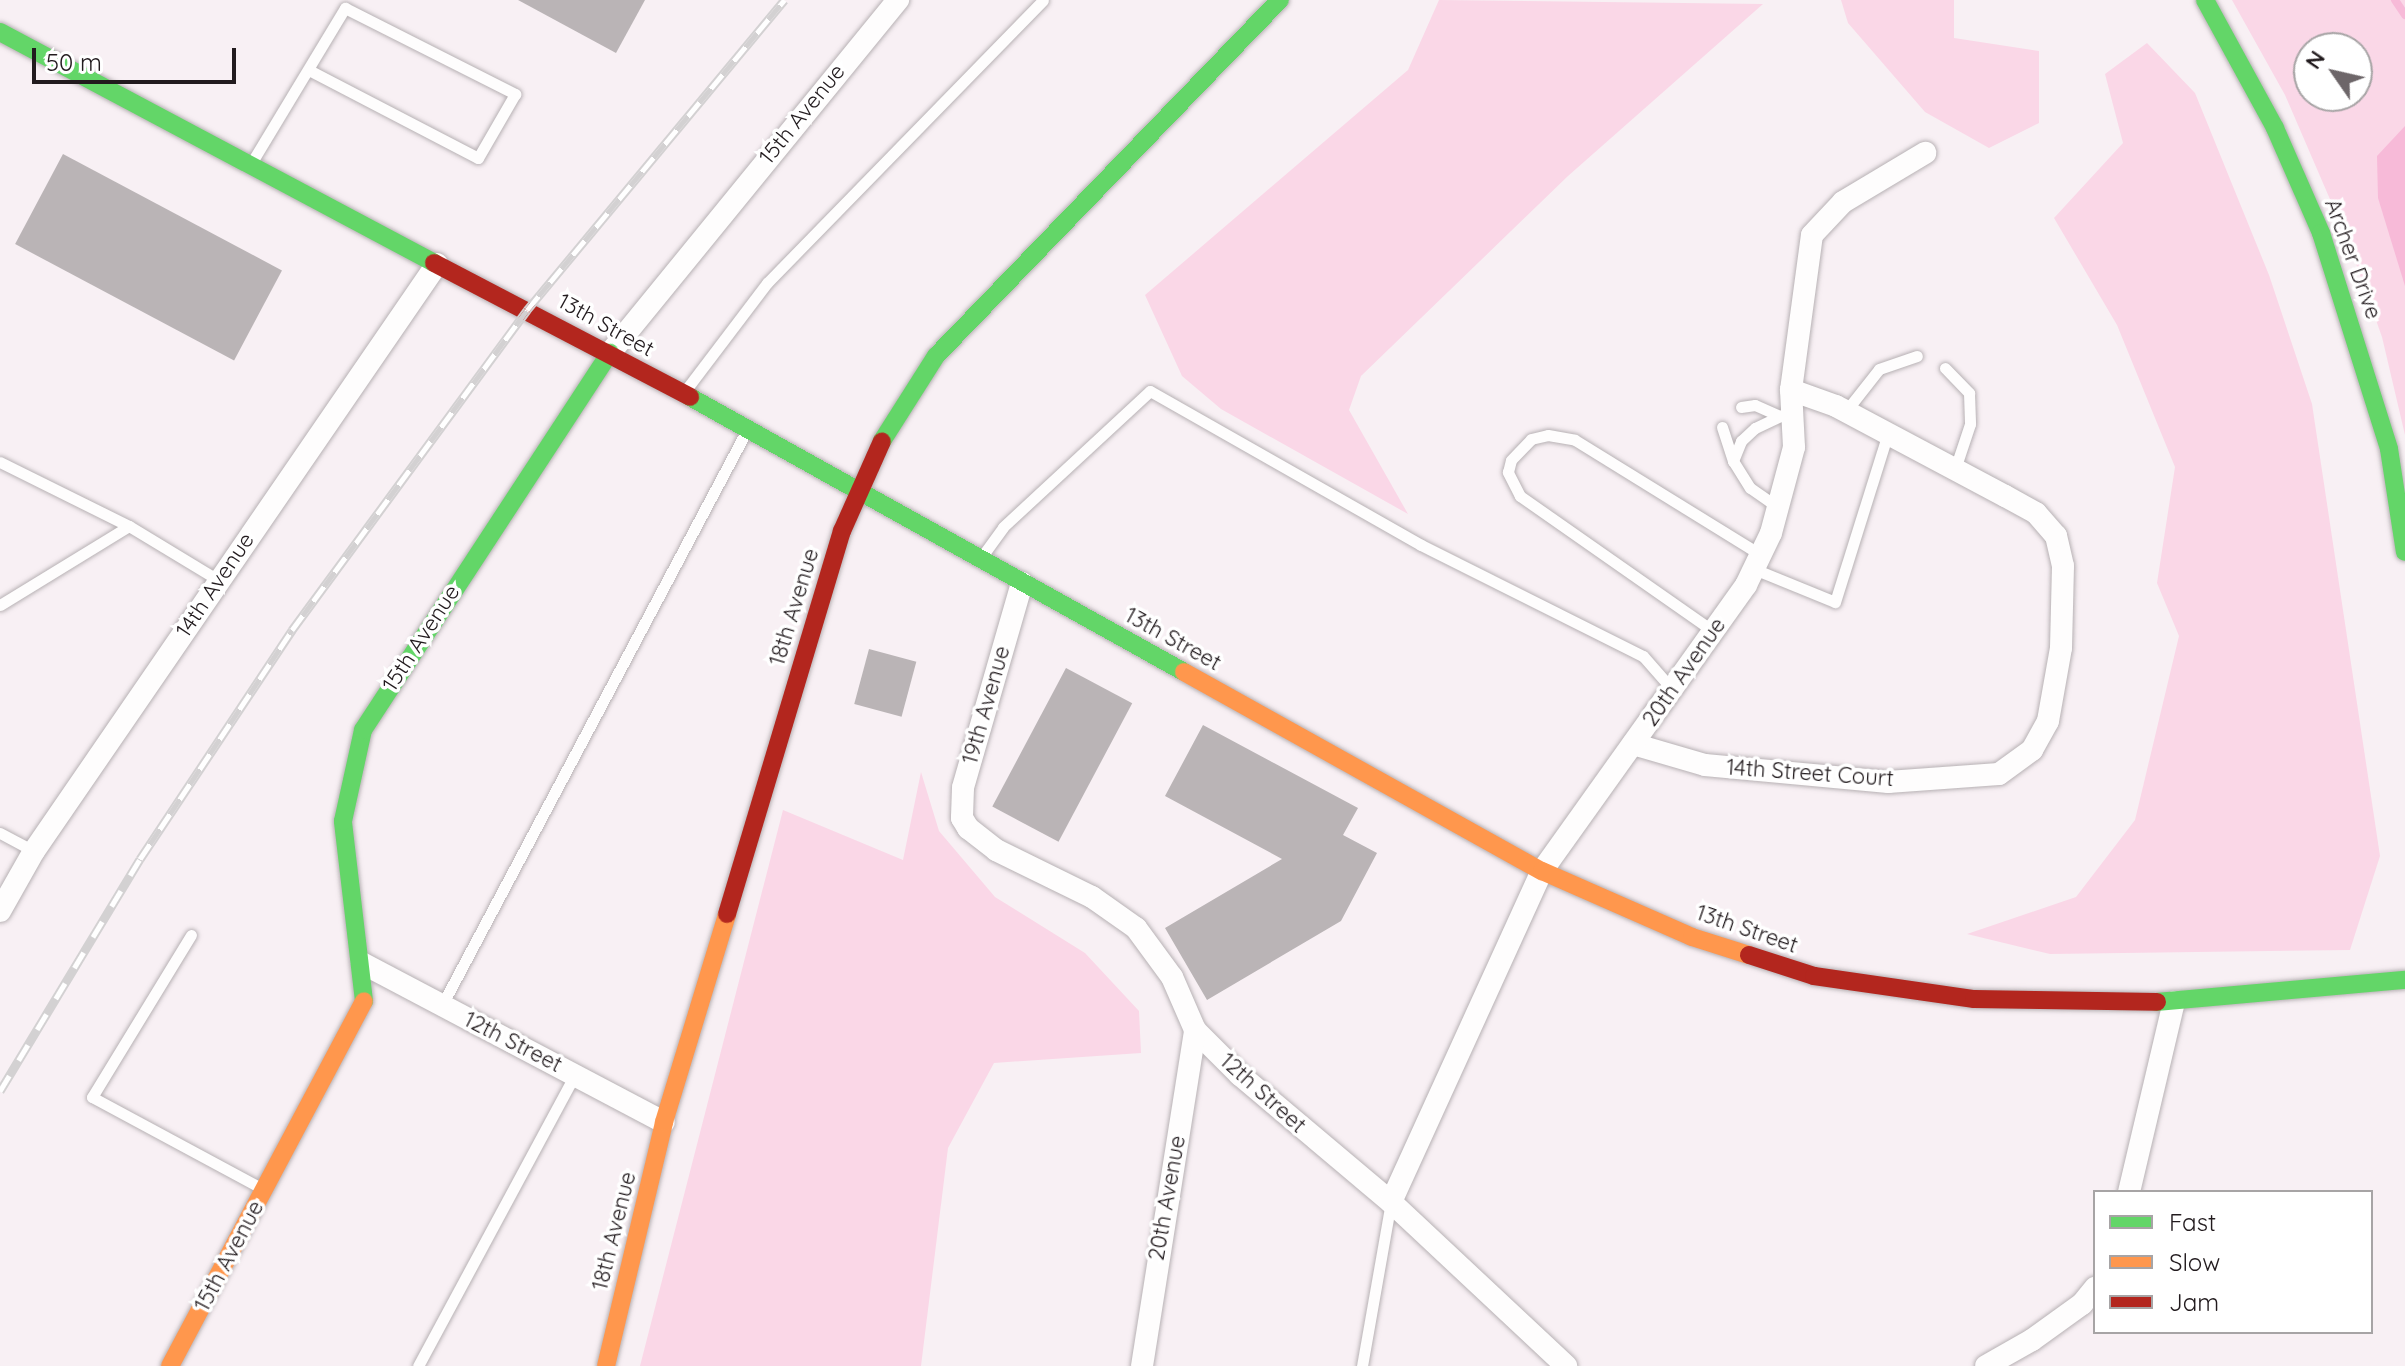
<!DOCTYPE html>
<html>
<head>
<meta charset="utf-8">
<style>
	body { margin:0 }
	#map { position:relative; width:2405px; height:1366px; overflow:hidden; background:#f8f0f4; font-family:Quicksand,sans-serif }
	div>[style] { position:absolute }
	.green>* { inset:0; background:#fad7e7 }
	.water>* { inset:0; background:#f7bad8 }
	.stream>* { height:8px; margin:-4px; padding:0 4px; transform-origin:4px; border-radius:4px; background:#f7bad8 }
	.building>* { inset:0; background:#bab4b6; transform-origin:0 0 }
	.roads { filter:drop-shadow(0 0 2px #b7b1b4) drop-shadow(0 0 2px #b7b1b4) }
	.lane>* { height:11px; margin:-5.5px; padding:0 5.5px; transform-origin:5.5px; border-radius:5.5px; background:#fefdfd }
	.street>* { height:22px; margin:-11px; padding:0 11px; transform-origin:11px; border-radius:11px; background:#fefdfd }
	.fast>* { height:18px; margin:-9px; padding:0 9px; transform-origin:9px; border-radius:9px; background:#63d668 }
	.slow>* { height:18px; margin:-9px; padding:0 9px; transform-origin:9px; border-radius:9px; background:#ff974d }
	.jam>* { height:18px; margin:-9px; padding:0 9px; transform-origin:9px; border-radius:9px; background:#b3261e }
	.rail>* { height:9px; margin-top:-4.5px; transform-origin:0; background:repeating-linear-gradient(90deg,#fff 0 18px,#d3d1d2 0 36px); box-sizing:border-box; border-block:2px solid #d3d1d2 }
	span { translate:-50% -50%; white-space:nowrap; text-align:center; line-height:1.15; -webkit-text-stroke:7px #fff; paint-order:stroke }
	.street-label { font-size:22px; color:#221b1e }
	.legend { position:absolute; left:2093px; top:1190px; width:280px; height:144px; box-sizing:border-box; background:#fff; border:2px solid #a7a4a5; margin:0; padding:10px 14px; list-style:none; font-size:24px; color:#221b1e }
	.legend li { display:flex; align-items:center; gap:16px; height:40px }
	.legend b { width:40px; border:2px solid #a7a4a5 }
	.north { position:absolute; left:2293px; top:32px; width:80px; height:80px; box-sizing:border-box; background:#fff; border:2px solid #a7a4a5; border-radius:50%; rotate:304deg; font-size:22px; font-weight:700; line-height:32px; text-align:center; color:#221b1e }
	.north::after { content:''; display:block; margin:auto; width:28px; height:36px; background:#6d6669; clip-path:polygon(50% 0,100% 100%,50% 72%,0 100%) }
	.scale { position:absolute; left:32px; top:48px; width:204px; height:36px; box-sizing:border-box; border:4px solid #221b1e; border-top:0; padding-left:10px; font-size:24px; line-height:28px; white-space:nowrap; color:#221b1e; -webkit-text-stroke:6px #fff; paint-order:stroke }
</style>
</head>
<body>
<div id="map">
	<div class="green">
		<i style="clip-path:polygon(1439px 0,1763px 4px,1568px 176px,1361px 376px,1349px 410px,1408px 514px,1221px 409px,1182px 376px,1145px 295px,1408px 70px)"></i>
		<i style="clip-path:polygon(1841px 0,1954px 0,1954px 38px,2039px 51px,2039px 123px,1989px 148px,1925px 112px,1848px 23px)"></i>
		<i style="clip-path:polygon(evenodd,2232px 0,2405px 0,2405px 435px,2382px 337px,2348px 241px,2285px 95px,2232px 0,2309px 48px,2357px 48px,2357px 96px,2309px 96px,2309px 48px)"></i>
		<i style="clip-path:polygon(2147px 43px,2195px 93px,2269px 275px,2312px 404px,2380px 856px,2350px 950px,2050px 954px,1967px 934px,2076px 897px,2135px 820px,2179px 636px,2157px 583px,2175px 467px,2117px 325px,2054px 218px,2123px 143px,2105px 74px)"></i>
		<i style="clip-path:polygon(921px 772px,939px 831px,995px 897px,1085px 953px,1139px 1011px,1141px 1053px,994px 1063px,948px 1148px,921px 1366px,640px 1366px,783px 810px,903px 860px)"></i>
	</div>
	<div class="water">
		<i style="clip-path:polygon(2405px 126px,2405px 286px,2378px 198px,2377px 156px)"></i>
	</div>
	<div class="stream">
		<i style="left:2395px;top:0;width:18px;rotate:56deg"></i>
	</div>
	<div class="building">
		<i style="clip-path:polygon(518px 0,645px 0,616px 53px)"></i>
		<i style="left:63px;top:154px;width:248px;height:102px;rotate:28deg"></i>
		<i style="left:869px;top:649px;width:49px;height:57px;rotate:15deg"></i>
		<i style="left:1066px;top:668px;width:75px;height:157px;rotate:28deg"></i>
		<i style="clip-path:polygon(1203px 725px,1358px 808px,1343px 835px,1377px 853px,1341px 921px,1207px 1000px,1165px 928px,1282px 859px,1165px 796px)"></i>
	</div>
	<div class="roads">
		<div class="lane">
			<i style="left:249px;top:167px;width:186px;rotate:-58.9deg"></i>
			<i style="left:345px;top:8px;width:191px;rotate:26.8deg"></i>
			<i style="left:515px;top:94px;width:74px;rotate:120deg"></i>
			<i style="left:478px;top:158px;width:191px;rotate:-152.5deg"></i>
			<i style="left:1945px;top:368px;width:35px;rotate:46deg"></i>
			<i style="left:1969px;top:393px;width:31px;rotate:88deg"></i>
			<i style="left:1970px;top:424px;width:47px;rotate:108.4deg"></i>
			<i style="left:685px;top:391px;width:136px;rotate:-52.8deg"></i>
			<i style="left:767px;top:283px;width:395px;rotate:-45.7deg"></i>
			<i style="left:1741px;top:407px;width:14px;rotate:-8deg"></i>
			<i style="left:1755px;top:405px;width:24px;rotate:24deg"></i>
			<i style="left:1846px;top:411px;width:53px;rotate:-51.8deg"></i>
			<i style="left:1879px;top:369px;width:40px;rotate:-18.9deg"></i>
			<i style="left:1722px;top:427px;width:36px;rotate:72deg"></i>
			<i style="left:0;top:462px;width:144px;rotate:26.4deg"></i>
			<i style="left:129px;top:526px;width:104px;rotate:31.2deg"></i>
			<i style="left:1779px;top:508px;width:35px;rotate:-145deg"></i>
			<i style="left:1750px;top:488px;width:32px;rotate:-122deg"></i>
			<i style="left:1733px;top:461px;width:22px;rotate:-68deg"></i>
			<i style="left:1741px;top:441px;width:19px;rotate:-43deg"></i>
			<i style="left:1755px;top:428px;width:42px;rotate:-25.3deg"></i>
			<i style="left:983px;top:555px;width:34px;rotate:-54deg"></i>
			<i style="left:1003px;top:527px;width:200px;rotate:-42.8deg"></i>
			<i style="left:1150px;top:391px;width:312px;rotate:29.6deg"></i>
			<i style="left:1421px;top:545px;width:248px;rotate:26.6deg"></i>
			<i style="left:1643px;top:656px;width:44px;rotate:48.7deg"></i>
			<i style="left:1754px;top:569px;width:87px;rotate:22.2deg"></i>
			<i style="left:1835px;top:602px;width:177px;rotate:-72.6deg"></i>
			<i style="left:0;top:605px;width:151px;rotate:-31.5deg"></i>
			<i style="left:1713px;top:631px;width:236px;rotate:-145deg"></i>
			<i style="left:1520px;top:496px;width:27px;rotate:-117deg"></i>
			<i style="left:1508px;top:472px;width:12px;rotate:-76deg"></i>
			<i style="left:1511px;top:460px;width:29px;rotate:-46deg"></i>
			<i style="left:1531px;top:439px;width:17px;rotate:-13deg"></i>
			<i style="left:1548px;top:435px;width:27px;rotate:10deg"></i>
			<i style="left:1575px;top:440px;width:219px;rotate:31.7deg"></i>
			<i style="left:0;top:833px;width:38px;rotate:28deg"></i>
			<i style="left:191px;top:935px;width:190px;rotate:121.4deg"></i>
			<i style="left:92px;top:1097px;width:192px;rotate:28.3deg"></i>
			<i style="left:442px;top:1005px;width:651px;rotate:-62.06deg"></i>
			<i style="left:418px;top:1366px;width:332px;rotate:-61.7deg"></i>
			<i style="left:1362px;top:1366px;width:167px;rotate:-80deg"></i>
		</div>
		<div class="street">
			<i style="left:610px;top:353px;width:456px;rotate:-50.8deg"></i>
			<i style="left:1022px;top:583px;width:213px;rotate:106.1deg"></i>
			<i style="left:963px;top:788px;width:30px;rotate:92deg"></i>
			<i style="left:962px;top:818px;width:12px;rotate:59deg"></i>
			<i style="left:968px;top:828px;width:36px;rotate:38deg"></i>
			<i style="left:996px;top:850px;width:107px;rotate:26.1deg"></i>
			<i style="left:1092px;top:897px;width:54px;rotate:35.2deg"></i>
			<i style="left:1136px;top:928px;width:61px;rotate:53.7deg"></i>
			<i style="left:1172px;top:977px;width:58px;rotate:66.5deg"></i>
			<i style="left:1195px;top:1030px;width:64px;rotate:45deg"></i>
			<i style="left:1240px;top:1075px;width:197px;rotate:40.1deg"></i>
			<i style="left:1391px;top:1202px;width:240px;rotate:43.1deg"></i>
			<i style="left:1633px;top:744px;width:75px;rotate:16.3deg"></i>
			<i style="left:1705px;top:765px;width:184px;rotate:5.3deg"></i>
			<i style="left:1888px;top:782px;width:111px;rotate:-4.1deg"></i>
			<i style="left:1999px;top:774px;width:41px;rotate:-36deg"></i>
			<i style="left:2032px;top:750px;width:33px;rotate:-61deg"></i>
			<i style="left:2048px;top:721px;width:74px;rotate:-79.9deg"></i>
			<i style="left:2061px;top:648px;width:82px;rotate:-88.6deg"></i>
			<i style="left:2063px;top:566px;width:31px;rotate:-103deg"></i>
			<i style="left:2056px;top:536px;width:30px;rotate:-131deg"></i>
			<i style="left:2036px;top:513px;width:35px;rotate:-151deg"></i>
			<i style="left:2005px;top:496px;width:191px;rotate:-152deg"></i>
			<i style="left:1836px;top:406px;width:48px;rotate:-160.4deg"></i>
			<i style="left:0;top:911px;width:69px;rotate:-60.5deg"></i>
			<i style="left:34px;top:851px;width:712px;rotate:-55.53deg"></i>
			<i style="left:362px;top:963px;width:341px;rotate:27.8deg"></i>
			<i style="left:2129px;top:1192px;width:195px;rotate:-76.7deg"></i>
			<i style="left:1391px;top:1202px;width:364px;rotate:-65.5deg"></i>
			<i style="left:1542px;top:871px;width:351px;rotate:-54.5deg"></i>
			<i style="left:1746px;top:585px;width:58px;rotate:-64.3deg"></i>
			<i style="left:1771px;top:533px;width:89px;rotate:-75deg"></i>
			<i style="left:1794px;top:447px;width:57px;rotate:-93deg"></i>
			<i style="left:1791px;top:390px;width:156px;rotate:-82.3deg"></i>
			<i style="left:1812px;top:235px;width:45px;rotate:-46.8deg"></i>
			<i style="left:1843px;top:202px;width:96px;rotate:-30.9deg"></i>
			<i style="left:1142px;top:1366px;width:340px;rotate:-81deg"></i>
			<i style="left:1986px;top:1366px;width:53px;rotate:-29.5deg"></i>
			<i style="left:2032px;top:1340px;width:62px;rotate:-35.8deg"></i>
			<i style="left:2082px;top:1304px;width:21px;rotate:-51deg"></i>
		</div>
		<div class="fast">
			<i style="left:2205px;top:0;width:146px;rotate:61.3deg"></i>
			<i style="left:2275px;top:128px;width:115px;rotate:66.3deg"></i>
			<i style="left:2321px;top:233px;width:226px;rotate:72.5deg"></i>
			<i style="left:2389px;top:449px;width:104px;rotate:81.2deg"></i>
			<i style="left:0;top:32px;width:492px;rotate:28deg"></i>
			<i style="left:690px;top:397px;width:565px;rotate:29.1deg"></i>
			<i style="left:882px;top:441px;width:101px;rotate:-57.6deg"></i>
			<i style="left:936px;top:356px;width:495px;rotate:-46deg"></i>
			<i style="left:364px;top:1001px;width:181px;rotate:-96.7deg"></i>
			<i style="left:343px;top:821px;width:93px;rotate:-77.6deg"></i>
			<i style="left:363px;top:730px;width:451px;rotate:-56.8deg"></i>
			<i style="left:2157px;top:1002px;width:249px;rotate:-5.1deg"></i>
		</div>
		<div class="slow">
			<i style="left:1184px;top:672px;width:410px;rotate:29.1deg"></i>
			<i style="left:1542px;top:871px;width:164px;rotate:23.7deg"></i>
			<i style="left:1692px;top:937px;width:60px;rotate:17.5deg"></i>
			<i style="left:170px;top:1366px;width:413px;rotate:-62deg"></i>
			<i style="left:606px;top:1366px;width:251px;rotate:-76.6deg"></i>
			<i style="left:664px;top:1122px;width:217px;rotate:-73.1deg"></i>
		</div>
		<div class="jam">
			<i style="left:434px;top:263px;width:289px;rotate:27.6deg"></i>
			<i style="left:727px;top:914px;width:400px;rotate:-73.3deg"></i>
			<i style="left:842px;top:531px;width:98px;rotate:-66deg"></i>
			<i style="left:1749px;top:955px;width:68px;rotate:17.9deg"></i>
			<i style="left:1814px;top:976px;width:162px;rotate:8.2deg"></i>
			<i style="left:1974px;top:999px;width:183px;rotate:0.9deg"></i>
		</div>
	</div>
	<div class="rail">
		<i style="left:0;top:1091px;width:271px;rotate:-58.9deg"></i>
		<i style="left:140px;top:859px;width:275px;rotate:-56.4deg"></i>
		<i style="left:292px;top:630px;width:397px;rotate:-53.7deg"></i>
		<i style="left:527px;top:310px;width:403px;rotate:-50.3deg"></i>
	</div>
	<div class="street-label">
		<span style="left:802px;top:114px;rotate:-51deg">15th Avenue</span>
		<span style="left:2353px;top:259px;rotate:70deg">Archer Drive</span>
		<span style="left:606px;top:325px;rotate:29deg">13th Street</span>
		<span style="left:215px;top:585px;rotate:-56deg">14th Avenue</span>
		<span style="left:794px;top:607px;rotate:-73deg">18th Avenue</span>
		<span style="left:421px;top:638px;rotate:-57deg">15th Avenue</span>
		<span style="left:1173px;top:639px;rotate:29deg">13th Street</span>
		<span style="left:1684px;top:672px;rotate:-55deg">20th Avenue</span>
		<span style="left:986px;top:705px;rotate:-74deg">19th Avenue</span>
		<span style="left:1810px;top:773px;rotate:4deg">14th Street Court</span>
		<span style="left:1747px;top:929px;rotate:19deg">13th Street</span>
		<span style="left:513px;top:1042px;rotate:27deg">12th Street</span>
		<span style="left:1263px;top:1093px;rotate:42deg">12th Street</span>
		<span style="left:1167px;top:1198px;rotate:-80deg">20th Avenue</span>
		<span style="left:614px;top:1231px;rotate:-76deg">18th Avenue</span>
		<span style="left:229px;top:1256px;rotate:-62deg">15th Avenue</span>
	</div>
	<ul class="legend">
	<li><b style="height:10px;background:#63d668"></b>Fast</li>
	<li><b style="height:10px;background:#ff974d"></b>Slow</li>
	<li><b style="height:10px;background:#b3261e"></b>Jam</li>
	</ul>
	<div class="north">N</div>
	<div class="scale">50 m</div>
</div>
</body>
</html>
